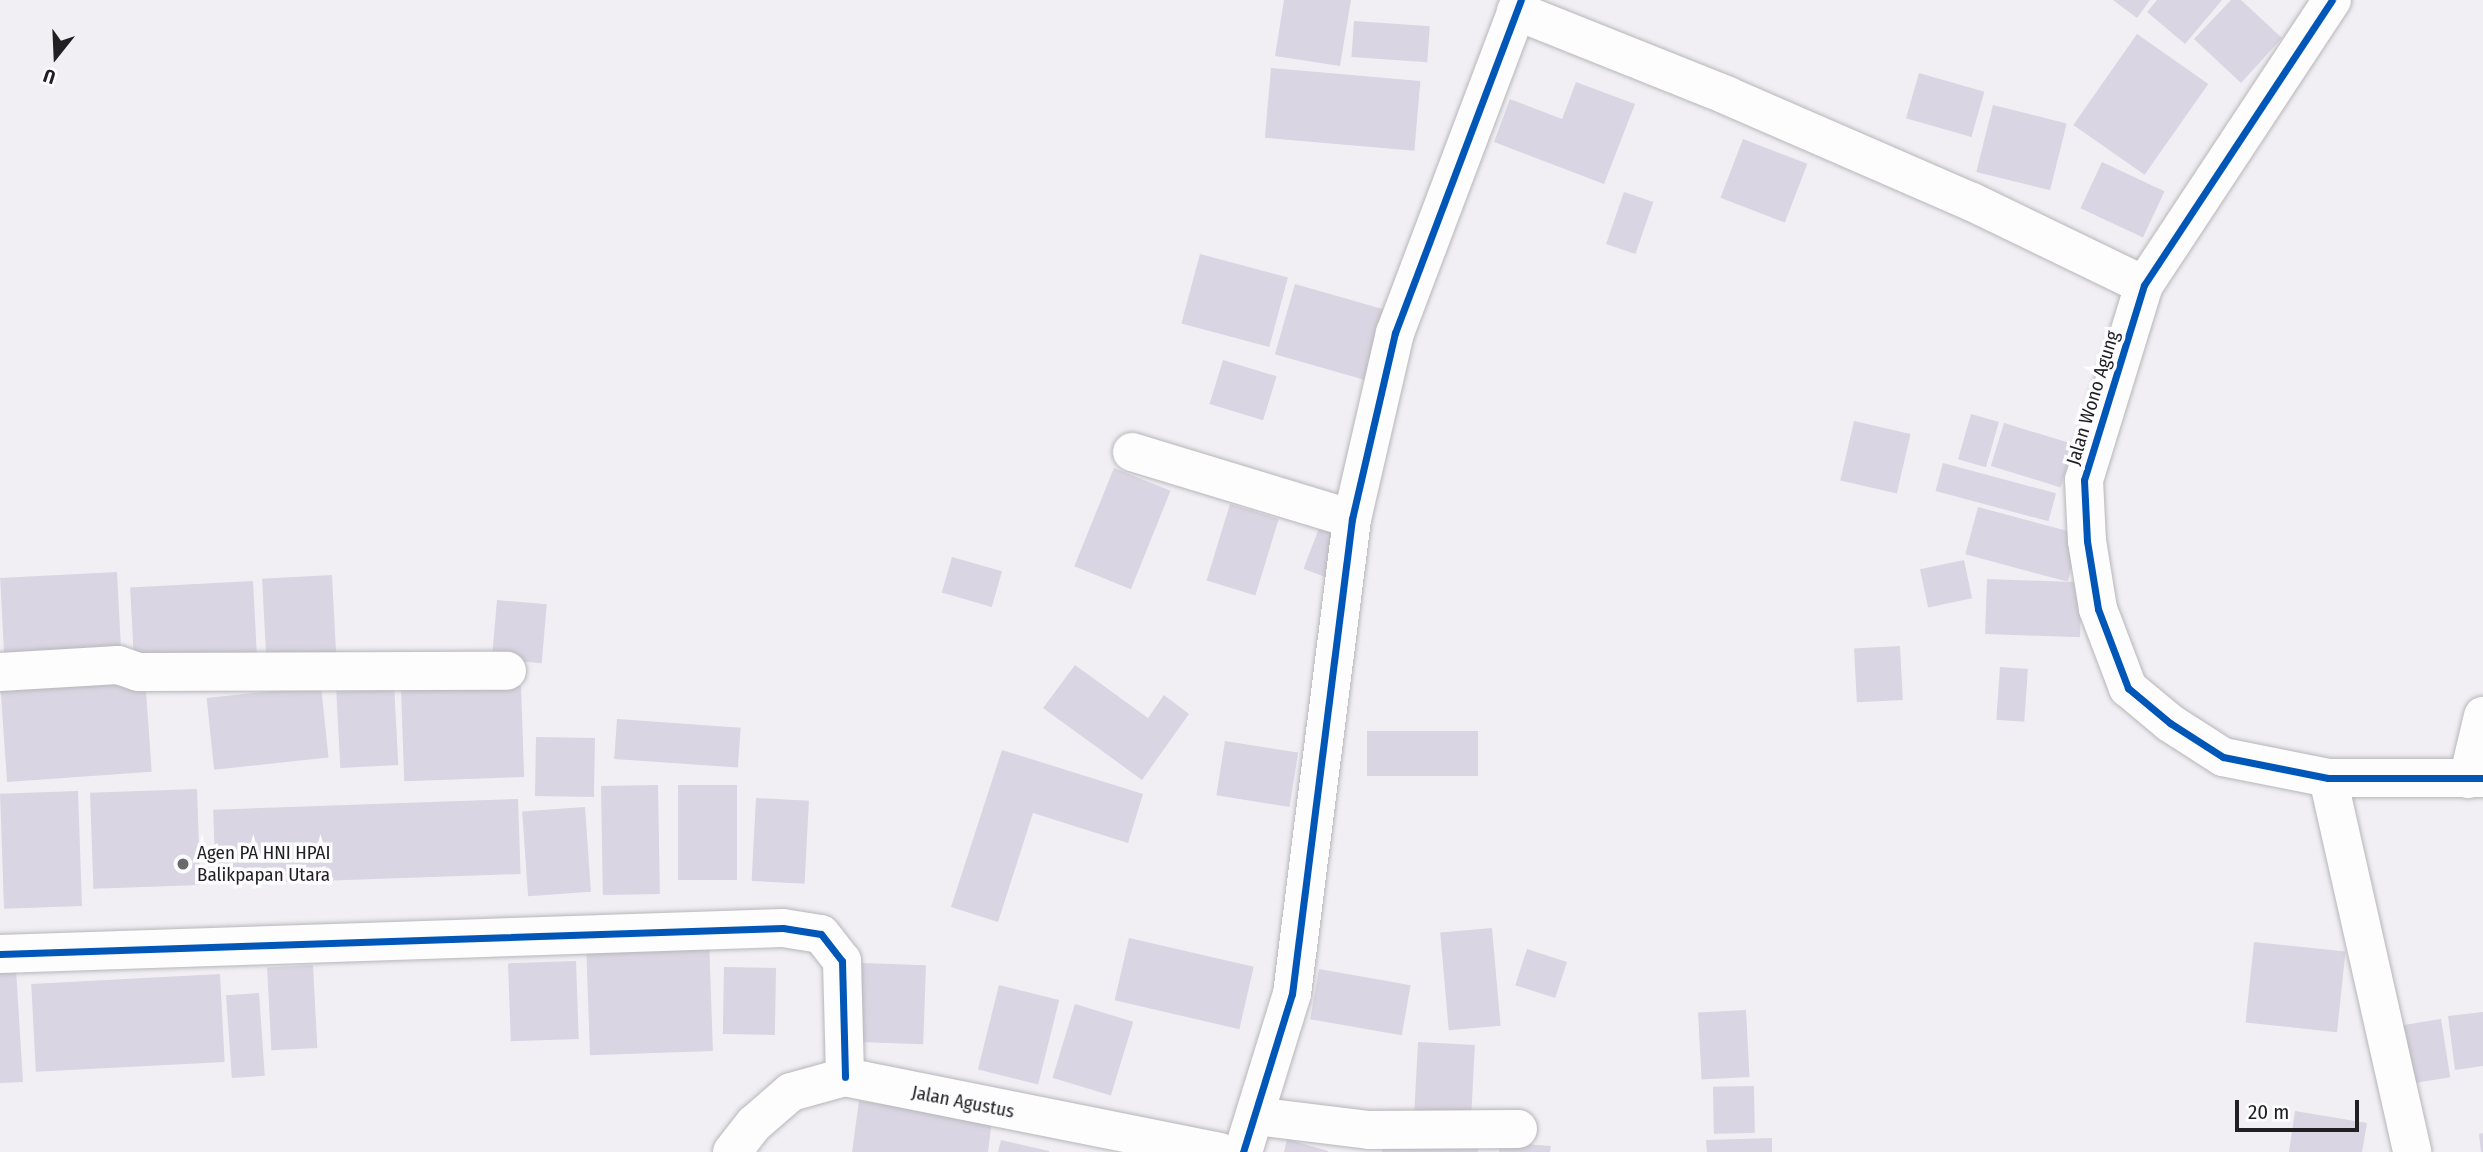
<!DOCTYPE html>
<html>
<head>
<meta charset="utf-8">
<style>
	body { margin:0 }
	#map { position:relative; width:2483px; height:1152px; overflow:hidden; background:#f1eff4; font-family:"Fira Sans Condensed",sans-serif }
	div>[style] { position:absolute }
	.building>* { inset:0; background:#d9d5e2; transform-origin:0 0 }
	.roads { filter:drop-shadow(0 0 2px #b7b6b9) drop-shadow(0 0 2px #b7b6b9) }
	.minor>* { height:38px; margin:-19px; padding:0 19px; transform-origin:19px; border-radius:19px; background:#fdfdfd }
	.cycleway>* { height:7px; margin:-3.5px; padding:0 3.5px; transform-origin:3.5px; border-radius:3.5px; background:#0057b8 }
	.dots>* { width:19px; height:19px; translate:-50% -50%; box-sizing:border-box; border:4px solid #fdfcff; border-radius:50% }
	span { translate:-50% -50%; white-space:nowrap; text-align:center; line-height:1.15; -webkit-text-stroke:7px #fdfcff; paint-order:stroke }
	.street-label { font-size:19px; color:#201f21 }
	.poi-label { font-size:19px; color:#201f21 }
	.left { translate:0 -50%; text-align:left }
	.north { position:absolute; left:21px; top:21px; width:70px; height:70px; -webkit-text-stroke:5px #fdfcff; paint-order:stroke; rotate:198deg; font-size:19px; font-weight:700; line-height:28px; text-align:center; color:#201f21 }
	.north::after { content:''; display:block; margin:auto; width:24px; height:32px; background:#201f21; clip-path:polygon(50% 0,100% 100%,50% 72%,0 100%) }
	.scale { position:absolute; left:2235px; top:1100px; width:124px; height:32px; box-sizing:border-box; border:4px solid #201f21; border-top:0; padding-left:9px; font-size:21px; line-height:24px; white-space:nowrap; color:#201f21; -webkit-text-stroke:5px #fdfcff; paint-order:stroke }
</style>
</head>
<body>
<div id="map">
	<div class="building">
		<i style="clip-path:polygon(1284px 0,1351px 0,1340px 66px,1275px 56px)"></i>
		<i style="clip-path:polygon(2113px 0,2150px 0,2137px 18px)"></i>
		<i style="clip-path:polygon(2157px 0,2222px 0,2185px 44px,2147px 12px)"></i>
		<i style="clip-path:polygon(2231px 0,2241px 0,2282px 38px,2241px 83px,2194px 39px)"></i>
		<i style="left:1354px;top:21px;width:76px;height:36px;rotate:4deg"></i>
		<i style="left:2137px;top:34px;width:87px;height:111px;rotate:35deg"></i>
		<i style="left:1271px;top:68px;width:150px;height:70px;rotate:5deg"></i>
		<i style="left:1919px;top:73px;width:68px;height:47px;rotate:16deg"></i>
		<i style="clip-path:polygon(1576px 82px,1635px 104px,1604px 184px,1494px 142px,1510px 99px,1562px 119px)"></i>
		<i style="left:1993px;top:105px;width:76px;height:69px;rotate:14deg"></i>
		<i style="left:1743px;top:139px;width:69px;height:63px;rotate:21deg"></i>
		<i style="left:2102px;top:162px;width:69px;height:51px;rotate:25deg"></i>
		<i style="left:1624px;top:192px;width:31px;height:55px;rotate:19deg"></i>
		<i style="left:1200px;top:254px;width:91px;height:72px;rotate:15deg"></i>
		<i style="left:1295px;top:284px;width:101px;height:73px;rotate:16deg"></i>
		<i style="left:1223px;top:360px;width:56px;height:46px;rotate:17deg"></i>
		<i style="left:1971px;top:414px;width:29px;height:47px;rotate:16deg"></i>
		<i style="left:1854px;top:421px;width:58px;height:61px;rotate:13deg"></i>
		<i style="left:2004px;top:423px;width:73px;height:45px;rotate:17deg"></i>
		<i style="left:1943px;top:463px;width:117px;height:29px;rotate:15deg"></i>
		<i style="left:1114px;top:468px;width:61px;height:106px;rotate:22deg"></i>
		<i style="left:1230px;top:504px;width:51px;height:80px;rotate:17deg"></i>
		<i style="left:1978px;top:507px;width:106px;height:49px;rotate:15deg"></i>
		<i style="left:1321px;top:523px;width:26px;height:49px;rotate:21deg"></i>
		<i style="left:952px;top:557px;width:52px;height:37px;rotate:16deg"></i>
		<i style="left:1964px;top:560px;width:39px;height:45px;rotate:78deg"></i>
		<i style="left:117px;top:572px;width:82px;height:117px;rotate:87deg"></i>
		<i style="left:332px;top:575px;width:77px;height:70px;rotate:87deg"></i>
		<i style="left:1987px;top:579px;width:95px;height:55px;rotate:2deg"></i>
		<i style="left:253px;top:581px;width:76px;height:123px;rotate:87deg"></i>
		<i style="left:497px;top:600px;width:50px;height:59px;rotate:5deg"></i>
		<i style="left:1900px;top:646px;width:54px;height:46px;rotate:87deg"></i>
		<i style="clip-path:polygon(1075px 665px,1148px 718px,1164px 695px,1189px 714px,1142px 780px,1043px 708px)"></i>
		<i style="left:2000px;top:667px;width:28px;height:53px;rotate:4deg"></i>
		<i style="left:145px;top:676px;width:96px;height:145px;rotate:86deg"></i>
		<i style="left:394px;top:684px;width:81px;height:58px;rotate:87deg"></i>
		<i style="left:321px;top:686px;width:72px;height:115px;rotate:84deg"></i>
		<i style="left:521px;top:686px;width:91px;height:120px;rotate:88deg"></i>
		<i style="left:617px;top:719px;width:124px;height:40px;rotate:4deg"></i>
		<i style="left:1367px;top:731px;width:111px;height:45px"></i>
		<i style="left:536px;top:737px;width:59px;height:59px;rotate:1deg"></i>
		<i style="left:1225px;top:741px;width:74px;height:55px;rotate:9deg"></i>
		<i style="clip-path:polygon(1002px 750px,1143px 794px,1128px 843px,1033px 813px,998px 922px,951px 907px)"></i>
		<i style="left:658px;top:785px;width:109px;height:57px;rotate:89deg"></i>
		<i style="left:678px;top:785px;width:59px;height:95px"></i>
		<i style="left:197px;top:789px;width:96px;height:107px;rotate:88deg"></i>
		<i style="left:78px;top:791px;width:115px;height:78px;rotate:88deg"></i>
		<i style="left:756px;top:798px;width:53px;height:83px;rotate:3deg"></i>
		<i style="left:518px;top:799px;width:75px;height:305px;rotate:88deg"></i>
		<i style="left:585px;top:807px;width:85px;height:63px;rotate:86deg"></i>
		<i style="left:1492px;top:928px;width:98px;height:52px;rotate:85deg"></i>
		<i style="left:1129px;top:938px;width:128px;height:64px;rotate:13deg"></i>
		<i style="left:709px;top:939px;width:112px;height:123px;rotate:88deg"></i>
		<i style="left:2254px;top:942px;width:92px;height:81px;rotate:6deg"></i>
		<i style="left:1527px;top:949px;width:42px;height:38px;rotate:18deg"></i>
		<i style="left:576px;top:961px;width:78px;height:68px;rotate:88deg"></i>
		<i style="left:862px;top:963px;width:64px;height:79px;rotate:2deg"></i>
		<i style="left:313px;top:965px;width:83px;height:46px;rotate:87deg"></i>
		<i style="left:724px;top:967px;width:52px;height:67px;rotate:1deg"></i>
		<i style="clip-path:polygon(0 969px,16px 969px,23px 1082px,0 1083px)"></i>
		<i style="left:1319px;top:969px;width:93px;height:51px;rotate:10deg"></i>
		<i style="left:220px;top:974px;width:88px;height:189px;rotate:87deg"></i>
		<i style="left:999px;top:985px;width:62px;height:87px;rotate:14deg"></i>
		<i style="left:259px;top:993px;width:83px;height:33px;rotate:86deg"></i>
		<i style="left:1075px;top:1004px;width:61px;height:77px;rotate:17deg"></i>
		<i style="left:1746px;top:1010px;width:67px;height:48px;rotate:87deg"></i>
		<i style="clip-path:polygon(2483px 1012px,2483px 1066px,2455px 1070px,2448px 1016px)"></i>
		<i style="left:2441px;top:1019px;width:59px;height:44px;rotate:81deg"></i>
		<i style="left:1418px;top:1042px;width:57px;height:79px;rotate:3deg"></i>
		<i style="left:1754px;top:1086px;width:47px;height:41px;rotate:89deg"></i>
		<i style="clip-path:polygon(859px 1101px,992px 1119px,988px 1152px,852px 1152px)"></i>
		<i style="clip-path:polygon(2295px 1111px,2367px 1123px,2362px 1152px,2289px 1152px)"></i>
		<i style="clip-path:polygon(2483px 1133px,2483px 1152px,2481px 1152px,2479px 1134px)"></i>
		<i style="clip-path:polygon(1384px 1136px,1478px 1146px,1478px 1152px,1382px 1152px)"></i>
		<i style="clip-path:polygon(1772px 1138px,1772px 1152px,1707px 1152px,1706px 1140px)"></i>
		<i style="clip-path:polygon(1287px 1139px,1328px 1151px,1328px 1152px,1284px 1152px)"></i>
		<i style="clip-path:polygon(1001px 1140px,1049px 1151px,1049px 1152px,998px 1152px)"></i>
		<i style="clip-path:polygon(1499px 1142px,1551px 1146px,1550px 1152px,1499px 1152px)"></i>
	</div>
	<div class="roads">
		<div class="minor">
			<i style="left:2332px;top:0;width:341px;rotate:123.4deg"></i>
			<i style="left:2144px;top:285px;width:204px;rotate:107.1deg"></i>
			<i style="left:2084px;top:480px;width:61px;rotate:87.2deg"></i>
			<i style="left:2087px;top:541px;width:69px;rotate:80.8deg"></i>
			<i style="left:2098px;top:609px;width:85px;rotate:69.2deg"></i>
			<i style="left:2128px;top:688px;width:55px;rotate:39.8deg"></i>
			<i style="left:2170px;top:723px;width:63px;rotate:32.7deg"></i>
			<i style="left:2223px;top:757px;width:107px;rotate:11.3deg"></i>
			<i style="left:2328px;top:778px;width:155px"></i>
			<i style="left:1516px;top:11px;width:228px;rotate:21.8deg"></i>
			<i style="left:1728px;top:96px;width:266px;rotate:23.5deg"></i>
			<i style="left:1972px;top:202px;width:191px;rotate:25.8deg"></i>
			<i style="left:1132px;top:452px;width:230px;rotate:16.9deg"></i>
			<i style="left:0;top:672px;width:118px;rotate:-3.4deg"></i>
			<i style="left:118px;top:665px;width:21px;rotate:19deg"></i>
			<i style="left:138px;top:672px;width:369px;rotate:-0.2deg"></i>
			<i style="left:2328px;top:778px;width:383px;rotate:77.3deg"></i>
			<i style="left:2468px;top:779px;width:65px;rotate:-76.6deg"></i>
			<i style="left:0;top:954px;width:783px;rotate:-1.9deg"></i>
			<i style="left:783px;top:928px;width:38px;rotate:9deg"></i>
			<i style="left:821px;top:934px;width:34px;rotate:52deg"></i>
			<i style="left:842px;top:961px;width:116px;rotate:88.5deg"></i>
			<i style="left:1255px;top:1116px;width:115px;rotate:7deg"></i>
			<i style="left:1369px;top:1130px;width:149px;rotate:-0.4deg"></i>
			<i style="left:732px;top:1152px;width:36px;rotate:-52deg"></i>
			<i style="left:754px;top:1124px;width:49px;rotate:-40.9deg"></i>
			<i style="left:791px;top:1092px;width:56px;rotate:-15.5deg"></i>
			<i style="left:845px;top:1077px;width:382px;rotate:11.3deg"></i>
			<i style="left:1243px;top:1152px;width:165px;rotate:-72.8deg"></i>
			<i style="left:1292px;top:994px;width:479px;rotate:-82.8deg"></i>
			<i style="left:1352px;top:519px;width:191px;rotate:-77deg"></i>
			<i style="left:1395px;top:333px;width:356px;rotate:-69.3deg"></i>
		</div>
	</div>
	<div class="cycleway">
		<i style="left:2332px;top:0;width:341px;rotate:123.4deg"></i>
		<i style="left:2144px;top:285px;width:204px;rotate:107.1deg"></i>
		<i style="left:2084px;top:480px;width:61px;rotate:87.2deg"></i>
		<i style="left:2087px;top:541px;width:69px;rotate:80.8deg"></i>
		<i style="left:2098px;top:609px;width:85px;rotate:69.2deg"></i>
		<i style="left:2128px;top:688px;width:55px;rotate:39.8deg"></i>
		<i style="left:2170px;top:723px;width:63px;rotate:32.7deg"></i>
		<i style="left:2223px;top:757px;width:107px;rotate:11.3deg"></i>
		<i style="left:2328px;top:778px;width:155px"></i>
		<i style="left:0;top:954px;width:783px;rotate:-1.9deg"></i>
		<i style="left:783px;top:928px;width:38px;rotate:9deg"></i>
		<i style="left:821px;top:934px;width:34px;rotate:52deg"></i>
		<i style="left:842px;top:961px;width:116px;rotate:88.5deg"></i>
		<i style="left:1243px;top:1152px;width:165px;rotate:-72.8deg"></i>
		<i style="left:1292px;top:994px;width:479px;rotate:-82.8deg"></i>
		<i style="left:1352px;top:519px;width:191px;rotate:-77deg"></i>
		<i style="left:1395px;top:333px;width:356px;rotate:-69.3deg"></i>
	</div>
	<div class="dots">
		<i style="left:183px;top:864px;background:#69686b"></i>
	</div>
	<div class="street-label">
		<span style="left:2093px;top:398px;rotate:-73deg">Jalan Wono Agung</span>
		<span style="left:963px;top:1102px;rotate:11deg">Jalan Agustus</span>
	</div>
	<div class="poi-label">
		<span class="left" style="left:197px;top:864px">Agen PA HNI HPAI<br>Balikpapan Utara</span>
	</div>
	<div class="north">U</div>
	<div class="scale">20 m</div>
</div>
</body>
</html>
